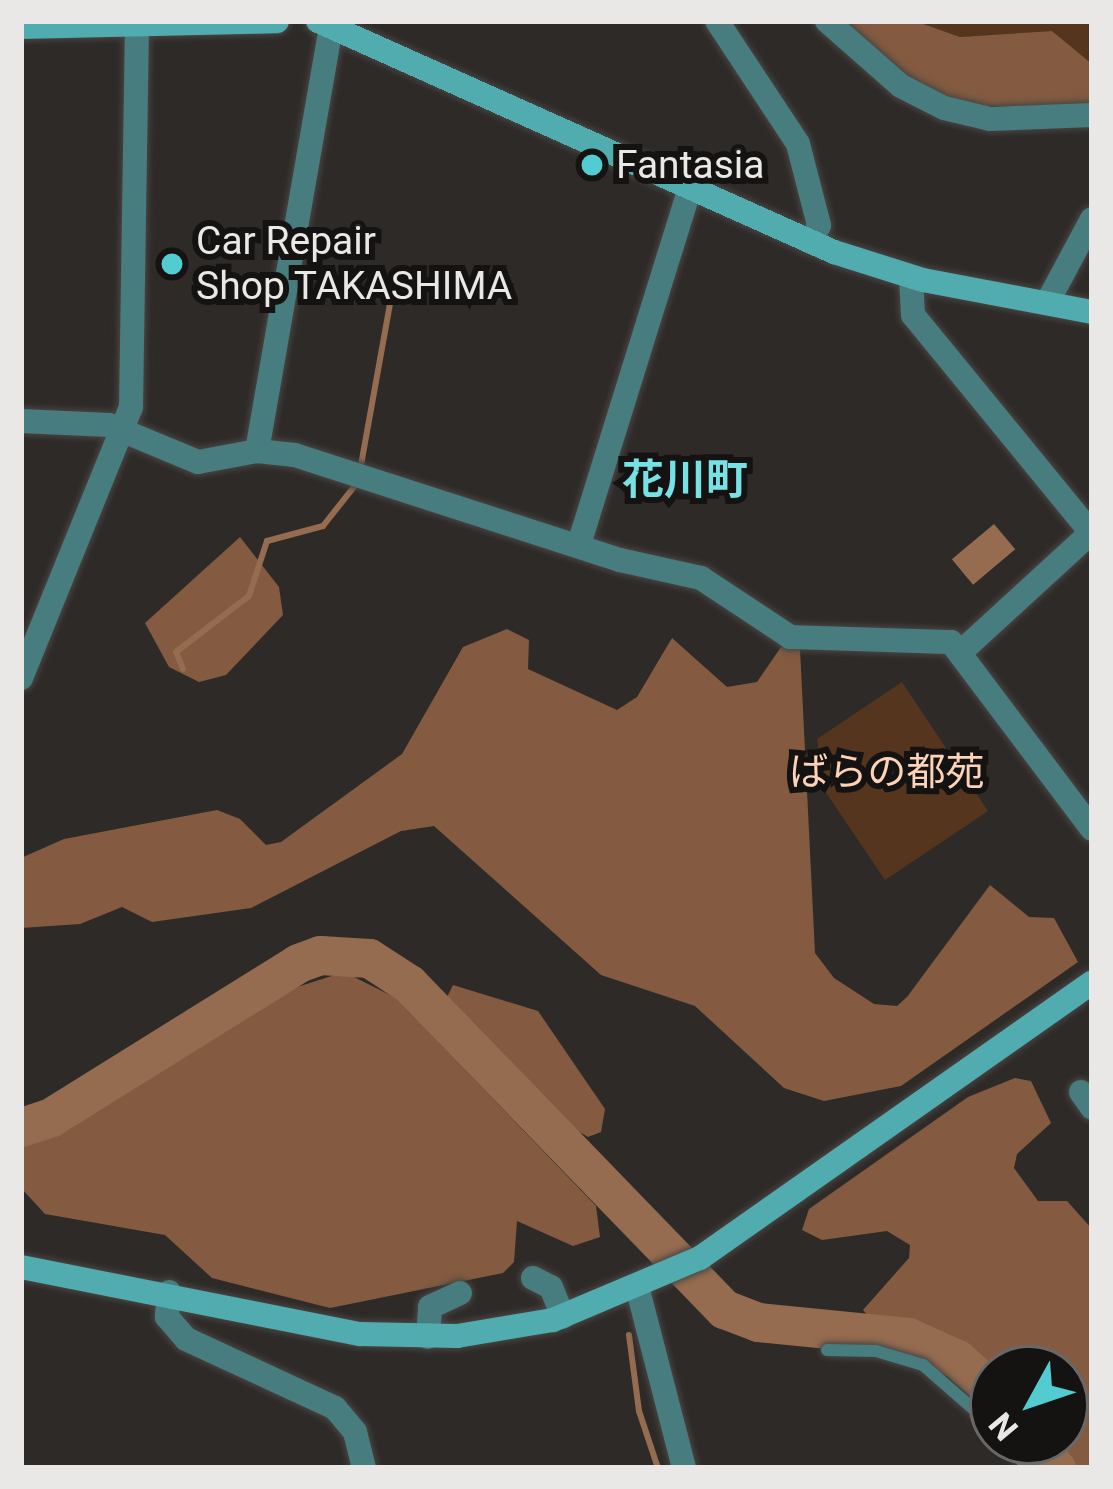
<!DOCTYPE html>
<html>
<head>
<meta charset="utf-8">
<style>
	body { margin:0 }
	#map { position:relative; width:1113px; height:1489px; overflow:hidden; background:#2e2a28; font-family:Roboto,"Noto Sans JP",sans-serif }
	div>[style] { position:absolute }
	.green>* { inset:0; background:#56351f }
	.forest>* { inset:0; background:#845b40 }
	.water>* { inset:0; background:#966c50; transform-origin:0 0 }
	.stream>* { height:6px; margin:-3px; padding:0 3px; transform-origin:3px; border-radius:3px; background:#966c50 }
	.river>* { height:39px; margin:-19.5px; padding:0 19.5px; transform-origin:19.5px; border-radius:19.5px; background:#966c50 }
	.roads { filter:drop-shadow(0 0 3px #484543) drop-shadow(0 0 3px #484543) }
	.lane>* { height:12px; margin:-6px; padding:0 6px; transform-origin:6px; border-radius:6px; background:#487d7f }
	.street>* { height:24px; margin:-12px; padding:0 12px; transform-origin:12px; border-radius:12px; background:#487d7f }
	.secondary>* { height:24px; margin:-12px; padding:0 12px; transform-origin:12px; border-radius:12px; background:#51acaf }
	.dots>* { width:33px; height:33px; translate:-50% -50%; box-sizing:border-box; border:6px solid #151312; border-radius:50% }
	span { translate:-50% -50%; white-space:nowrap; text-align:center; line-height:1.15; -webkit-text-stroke:12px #151312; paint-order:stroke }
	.poi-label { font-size:39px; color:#eae8e7 }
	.left { translate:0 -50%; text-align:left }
	.park-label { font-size:39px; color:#fcd2b8 }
	.neighbourhood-label { font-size:42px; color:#76e2e6; font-weight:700 }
	.frame { position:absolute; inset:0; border:24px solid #eae8e7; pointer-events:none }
	.north { position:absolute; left:969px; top:1345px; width:120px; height:120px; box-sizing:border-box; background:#151312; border:3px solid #6a6867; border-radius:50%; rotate:230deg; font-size:33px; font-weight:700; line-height:48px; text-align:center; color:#eae8e7 }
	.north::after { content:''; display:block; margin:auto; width:42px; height:54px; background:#52ccd0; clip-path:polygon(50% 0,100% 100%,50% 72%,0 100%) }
</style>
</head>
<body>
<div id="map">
	<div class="green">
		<i style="clip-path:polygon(915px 21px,1092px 21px,1092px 64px,1052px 31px,960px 37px)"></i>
		<i style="clip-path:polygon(902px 682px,988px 811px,885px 880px,825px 791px,817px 739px)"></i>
	</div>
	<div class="forest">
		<i style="clip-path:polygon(841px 21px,915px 21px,960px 37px,1052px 31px,1092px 64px,1092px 106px,969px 106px,907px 78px)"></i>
		<i style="clip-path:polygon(240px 537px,279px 587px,283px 615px,226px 675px,199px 682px,169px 667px,145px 623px)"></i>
		<i style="clip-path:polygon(507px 629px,529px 640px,528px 669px,617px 710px,637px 697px,672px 638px,727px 687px,757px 682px,781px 647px,800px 649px,815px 953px,834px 978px,874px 1004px,897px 1006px,907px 997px,990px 885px,1029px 917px,1054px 918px,1078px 962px,901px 1086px,824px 1101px,784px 1088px,695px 1006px,601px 975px,434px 826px,401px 831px,251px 908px,152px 922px,122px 907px,80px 924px,21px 928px,21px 858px,64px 839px,217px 810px,240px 819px,266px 845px,281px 842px,402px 754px,463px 647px)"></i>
		<i style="clip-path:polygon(344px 972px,396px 998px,596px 1206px,600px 1237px,573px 1246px,517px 1221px,514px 1262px,503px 1273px,330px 1308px,212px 1278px,165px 1235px,45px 1214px,21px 1188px,21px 1135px,55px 1124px,260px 999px)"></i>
		<i style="clip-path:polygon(453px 985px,538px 1011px,605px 1109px,601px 1132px,588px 1137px,576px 1130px,447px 997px)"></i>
		<i style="clip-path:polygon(1015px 1078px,1031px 1081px,1051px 1123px,1017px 1154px,1014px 1168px,1038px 1201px,1067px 1201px,1092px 1229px,1092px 1468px,1067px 1468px,1045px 1441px,1065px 1441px,1065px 1369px,993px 1369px,993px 1379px,937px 1339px,874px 1323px,863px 1310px,909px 1258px,910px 1245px,887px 1231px,822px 1240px,802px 1230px,809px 1209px,968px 1097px)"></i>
	</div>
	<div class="water">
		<i style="left:994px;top:524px;width:33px;height:55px;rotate:50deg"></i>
	</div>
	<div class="stream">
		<i style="left:361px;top:465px;width:176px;rotate:-79.8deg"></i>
		<i style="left:183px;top:669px;width:18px;rotate:-112deg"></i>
		<i style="left:176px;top:652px;width:92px;rotate:-37.5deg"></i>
		<i style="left:249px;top:596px;width:58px;rotate:-71.9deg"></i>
		<i style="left:267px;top:541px;width:58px;rotate:-15deg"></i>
		<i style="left:323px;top:526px;width:55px;rotate:-51.7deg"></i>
		<i style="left:629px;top:1335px;width:77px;rotate:82.5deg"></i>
		<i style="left:639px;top:1411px;width:60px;rotate:71.6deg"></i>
	</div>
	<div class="river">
		<i style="left:21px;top:1127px;width:32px;rotate:-18deg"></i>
		<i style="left:51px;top:1117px;width:291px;rotate:-31.9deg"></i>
		<i style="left:298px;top:963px;width:23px;rotate:-20deg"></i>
		<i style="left:320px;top:955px;width:49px;rotate:3.5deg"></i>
		<i style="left:369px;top:958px;width:48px;rotate:33deg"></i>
		<i style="left:409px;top:984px;width:453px;rotate:45.9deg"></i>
		<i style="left:724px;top:1309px;width:36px;rotate:21deg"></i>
		<i style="left:758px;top:1322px;width:151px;rotate:5.7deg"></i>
		<i style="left:908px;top:1337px;width:54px;rotate:24.2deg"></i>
		<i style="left:957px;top:1359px;width:48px;rotate:41.6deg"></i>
		<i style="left:1034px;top:1441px;width:35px;rotate:51deg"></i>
	</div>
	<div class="roads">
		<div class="lane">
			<i style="left:827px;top:1350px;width:49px;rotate:1.2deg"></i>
			<i style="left:876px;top:1351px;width:49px;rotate:16.6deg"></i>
			<i style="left:923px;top:1365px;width:93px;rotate:41.1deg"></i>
			<i style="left:1006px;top:1441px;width:35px;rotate:51deg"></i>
		</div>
		<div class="street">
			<i style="left:717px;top:21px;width:147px;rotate:56.6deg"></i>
			<i style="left:798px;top:144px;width:84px;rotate:75.5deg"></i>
			<i style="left:819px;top:225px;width:19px;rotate:115deg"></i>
			<i style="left:827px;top:21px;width:98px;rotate:41.3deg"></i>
			<i style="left:901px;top:86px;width:48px;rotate:27.1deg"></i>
			<i style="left:944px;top:108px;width:47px;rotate:13.4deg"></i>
			<i style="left:990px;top:119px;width:102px;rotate:-2.2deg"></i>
			<i style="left:911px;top:277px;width:38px;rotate:87deg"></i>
			<i style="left:913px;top:315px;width:283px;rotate:50.7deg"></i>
			<i style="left:1047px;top:303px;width:95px;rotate:-61.8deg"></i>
			<i style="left:21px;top:421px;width:88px;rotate:2.6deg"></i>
			<i style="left:109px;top:425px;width:96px;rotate:22.6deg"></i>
			<i style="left:198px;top:462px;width:60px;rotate:-10.6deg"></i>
			<i style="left:257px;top:451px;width:38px;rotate:6deg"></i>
			<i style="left:295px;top:455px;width:342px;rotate:17.9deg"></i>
			<i style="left:620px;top:560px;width:83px;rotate:12.5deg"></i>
			<i style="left:701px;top:578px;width:107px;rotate:33.5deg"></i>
			<i style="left:790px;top:637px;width:161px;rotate:1.8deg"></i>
			<i style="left:951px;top:642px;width:234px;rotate:53deg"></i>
			<i style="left:257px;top:451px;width:436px;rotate:-80.1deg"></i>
			<i style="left:580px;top:541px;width:370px;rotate:-72.7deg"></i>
			<i style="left:963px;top:650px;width:175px;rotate:-42.5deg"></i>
			<i style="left:21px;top:678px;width:292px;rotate:-67.9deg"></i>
			<i style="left:131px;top:407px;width:386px;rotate:-89.1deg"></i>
			<i style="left:1081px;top:1092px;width:19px;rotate:55deg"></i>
			<i style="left:533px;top:1278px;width:20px;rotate:27deg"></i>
			<i style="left:551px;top:1287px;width:32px;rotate:68deg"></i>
			<i style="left:638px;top:1290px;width:184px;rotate:75.5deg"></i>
			<i style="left:169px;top:1292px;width:25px;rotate:95deg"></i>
			<i style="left:167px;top:1317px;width:29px;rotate:49deg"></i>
			<i style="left:186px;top:1339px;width:164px;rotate:24.8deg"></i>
			<i style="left:335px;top:1408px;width:31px;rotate:50deg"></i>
			<i style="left:355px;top:1432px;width:37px;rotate:76deg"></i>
			<i style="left:428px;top:1337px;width:30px;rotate:-86deg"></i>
			<i style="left:430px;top:1307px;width:33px;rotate:-25deg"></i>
		</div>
		<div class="secondary">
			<i style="left:318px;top:21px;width:565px;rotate:24.12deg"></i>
			<i style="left:834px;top:252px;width:93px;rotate:17.5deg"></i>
			<i style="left:923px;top:280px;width:172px;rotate:10.7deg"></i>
			<i style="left:21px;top:27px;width:256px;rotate:-1.3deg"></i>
			<i style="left:21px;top:1267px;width:346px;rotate:11.2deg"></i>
			<i style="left:360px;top:1334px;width:97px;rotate:1.2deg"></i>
			<i style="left:457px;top:1336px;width:97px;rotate:-9.5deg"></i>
			<i style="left:553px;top:1320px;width:160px;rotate:-22.9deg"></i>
			<i style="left:700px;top:1258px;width:479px;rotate:-35.1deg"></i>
		</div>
	</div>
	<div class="dots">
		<i style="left:592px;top:165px;background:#52ccd0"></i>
		<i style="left:172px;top:264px;background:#52ccd0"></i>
	</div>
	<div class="poi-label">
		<span class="left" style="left:616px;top:165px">Fantasia</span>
		<span class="left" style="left:196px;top:264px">Car Repair<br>Shop TAKASHIMA</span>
	</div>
	<div class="park-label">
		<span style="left:887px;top:772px">ばらの都苑</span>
	</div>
	<div class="neighbourhood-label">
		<span style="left:685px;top:480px">花川町</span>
	</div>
	<div class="frame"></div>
	<div class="north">N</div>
</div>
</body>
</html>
